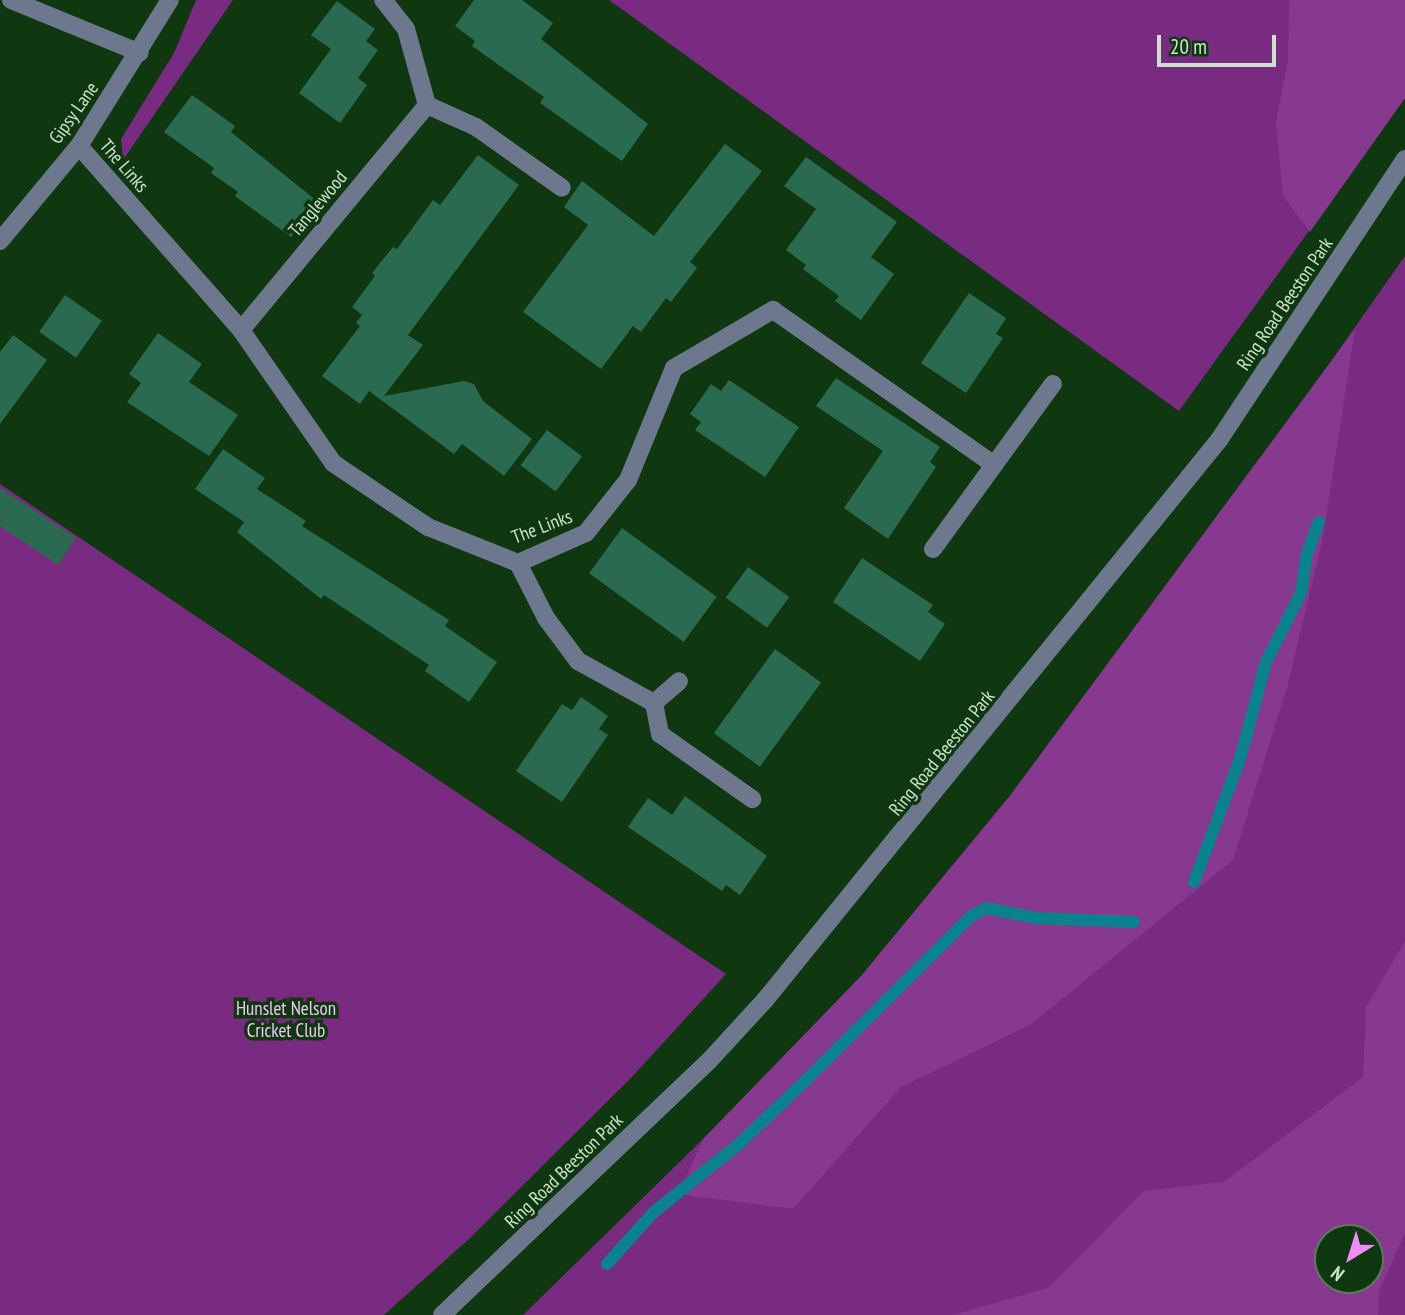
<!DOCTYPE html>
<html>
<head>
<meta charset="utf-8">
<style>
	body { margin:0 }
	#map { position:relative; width:1405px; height:1315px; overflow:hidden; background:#0f3710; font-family:"PT Sans Narrow",sans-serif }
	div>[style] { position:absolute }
	.green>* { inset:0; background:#792b82 }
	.forest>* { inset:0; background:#873990 }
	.stream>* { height:12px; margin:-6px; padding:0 6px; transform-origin:6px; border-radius:6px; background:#0b838c }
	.building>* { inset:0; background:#2a6a50; transform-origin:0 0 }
	.minor>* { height:18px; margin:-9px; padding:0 9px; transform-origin:9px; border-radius:9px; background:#6d788e }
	span { translate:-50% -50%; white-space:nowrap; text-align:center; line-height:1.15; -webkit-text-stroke:7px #0f3710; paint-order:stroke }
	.street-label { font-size:19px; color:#cce2ca }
	.park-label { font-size:19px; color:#f1c8f5 }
	.north { position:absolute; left:1314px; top:1224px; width:70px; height:70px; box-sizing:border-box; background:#0f3710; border:2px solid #5b7b5a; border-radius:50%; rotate:218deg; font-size:19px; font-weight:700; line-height:28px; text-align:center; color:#cce2ca }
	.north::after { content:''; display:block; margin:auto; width:24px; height:32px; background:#ee8cf8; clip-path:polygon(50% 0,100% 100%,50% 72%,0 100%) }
	.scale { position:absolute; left:1157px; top:35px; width:119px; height:32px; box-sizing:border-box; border:4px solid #cce2ca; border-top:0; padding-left:9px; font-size:21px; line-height:24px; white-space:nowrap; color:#cce2ca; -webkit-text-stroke:5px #0f3710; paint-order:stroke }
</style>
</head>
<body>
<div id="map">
	<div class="green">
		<i style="clip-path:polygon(196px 0,233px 0,123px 160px,121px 139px,174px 53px)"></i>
		<i style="clip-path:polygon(609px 0,1405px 0,1405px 98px,1179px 411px)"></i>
		<i style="clip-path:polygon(evenodd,1405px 256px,1405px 1315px,523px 1315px,743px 1100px,862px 975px,1009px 797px,1258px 465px,1405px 256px,1328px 1238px,1370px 1238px,1370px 1280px,1328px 1280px,1328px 1238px)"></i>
		<i style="clip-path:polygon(0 484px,726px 974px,633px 1076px,470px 1238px,384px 1315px,0 1315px)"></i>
	</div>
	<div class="forest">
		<i style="clip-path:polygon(1289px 0,1405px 0,1405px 98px,1310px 232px,1283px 196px,1276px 123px,1288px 59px)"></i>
		<i style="clip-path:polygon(1355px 329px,1323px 537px,1288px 684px,1233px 860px,1030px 1025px,901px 1087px,793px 1209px,678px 1194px,704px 1138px,862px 975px,1009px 797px)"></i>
		<i style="clip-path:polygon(evenodd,1405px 941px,1405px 1233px,1379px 1291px,1378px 1315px,953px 1315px,1048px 1288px,1144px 1191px,1224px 1182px,1363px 1077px,1366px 1007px,1405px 941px,1328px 1238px,1370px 1238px,1370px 1280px,1328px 1280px,1328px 1238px)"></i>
	</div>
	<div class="stream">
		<i style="left:1194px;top:882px;width:131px;rotate:-69.5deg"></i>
		<i style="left:1240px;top:759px;width:100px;rotate:-75deg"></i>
		<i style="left:1266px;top:662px;width:77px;rotate:-63.1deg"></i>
		<i style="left:1301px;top:593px;width:40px;rotate:-81.5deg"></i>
		<i style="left:1307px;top:553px;width:33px;rotate:-69deg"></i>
		<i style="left:607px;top:1264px;width:70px;rotate:-47.9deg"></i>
		<i style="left:654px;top:1212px;width:110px;rotate:-38.7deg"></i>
		<i style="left:740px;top:1143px;width:91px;rotate:-43.7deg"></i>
		<i style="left:806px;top:1080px;width:233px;rotate:-44.8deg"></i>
		<i style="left:971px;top:916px;width:18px;rotate:-27deg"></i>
		<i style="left:987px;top:908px;width:50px;rotate:11.5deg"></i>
		<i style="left:1036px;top:918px;width:98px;rotate:2.3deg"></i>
	</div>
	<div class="building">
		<i style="clip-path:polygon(474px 0,522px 0,553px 23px,541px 39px,648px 124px,622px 161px,540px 103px,544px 97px,472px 46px,475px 41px,455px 26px)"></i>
		<i style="clip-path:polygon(337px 1px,375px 29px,366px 41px,378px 50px,358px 78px,367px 85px,340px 123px,299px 93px,331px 49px,311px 35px)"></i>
		<i style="clip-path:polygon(192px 95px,235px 126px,231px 132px,317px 201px,291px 237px,235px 196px,238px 192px,211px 173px,214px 168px,164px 132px)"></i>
		<i style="clip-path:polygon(725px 144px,762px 171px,690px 262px,697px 268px,671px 302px,666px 298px,641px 332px,633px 326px,601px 369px,523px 312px,588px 225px,564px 207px,582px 181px,654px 236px)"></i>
		<i style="clip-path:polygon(478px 155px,519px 185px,408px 335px,423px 345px,384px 396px,464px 381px,474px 384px,483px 401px,532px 439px,504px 476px,462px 444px,454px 454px,369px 391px,360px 404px,322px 376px,360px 326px,356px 323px,362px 315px,352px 307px,375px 276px,372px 273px,393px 247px,397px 249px,433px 200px,440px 205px)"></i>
		<i style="clip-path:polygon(806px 157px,897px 222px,871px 257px,894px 274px,861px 320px,835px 301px,839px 296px,803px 269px,806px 265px,786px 250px,816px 209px,784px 186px)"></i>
		<i style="clip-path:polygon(969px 293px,1006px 318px,996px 334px,1003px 338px,966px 393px,921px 363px)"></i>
		<i style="left:65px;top:295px;width:45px;height:45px;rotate:35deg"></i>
		<i style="clip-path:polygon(158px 333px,202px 364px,189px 382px,238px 415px,209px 456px,127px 402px,141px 383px,129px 374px)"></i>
		<i style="clip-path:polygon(13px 335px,47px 360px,0 424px,0 352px)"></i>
		<i style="clip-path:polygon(836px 378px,940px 447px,930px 462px,936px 467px,888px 539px,844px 508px,883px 451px,816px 406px)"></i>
		<i style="clip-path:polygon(729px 380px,799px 427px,765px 477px,695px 430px,701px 422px,690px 414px,711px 384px,721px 391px)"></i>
		<i style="left:547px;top:430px;width:44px;height:44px;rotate:37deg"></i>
		<i style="clip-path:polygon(223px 449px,265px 478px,257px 489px,306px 521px,302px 526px,449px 620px,445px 626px,497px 662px,469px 702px,425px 671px,429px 665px,324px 595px,321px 599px,237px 532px,244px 522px,195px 489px)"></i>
		<i style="clip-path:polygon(0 488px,76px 538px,58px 565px,0 526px)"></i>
		<i style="left:622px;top:528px;width:117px;height:56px;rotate:36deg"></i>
		<i style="clip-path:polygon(862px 558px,933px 605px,928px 612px,945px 624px,920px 661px,833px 602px)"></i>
		<i style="left:748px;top:567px;width:51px;height:38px;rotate:36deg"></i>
		<i style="left:775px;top:649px;width:57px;height:104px;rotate:36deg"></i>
		<i style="clip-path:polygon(581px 697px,608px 716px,599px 729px,608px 735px,562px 802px,516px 771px,562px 704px,572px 710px)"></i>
		<i style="clip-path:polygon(685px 796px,767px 856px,740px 895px,726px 885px,722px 891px,628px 827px,648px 798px,672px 815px)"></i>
	</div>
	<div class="minor">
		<i style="left:11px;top:0;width:139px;rotate:22.3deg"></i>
		<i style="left:427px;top:105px;width:54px;rotate:24.2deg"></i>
		<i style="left:476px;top:127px;width:105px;rotate:35.3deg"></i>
		<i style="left:79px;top:146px;width:245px;rotate:48.6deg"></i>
		<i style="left:241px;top:330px;width:162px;rotate:55.3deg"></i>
		<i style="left:333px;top:463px;width:115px;rotate:34deg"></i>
		<i style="left:428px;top:527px;width:97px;rotate:21.8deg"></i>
		<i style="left:518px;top:563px;width:74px;rotate:-23.8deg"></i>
		<i style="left:586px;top:533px;width:68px;rotate:-51.6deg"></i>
		<i style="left:628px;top:480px;width:121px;rotate:-67.7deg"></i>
		<i style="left:674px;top:368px;width:115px;rotate:-30.4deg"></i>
		<i style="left:773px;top:310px;width:270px;rotate:35deg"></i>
		<i style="left:0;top:241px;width:124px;rotate:-50.3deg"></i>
		<i style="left:79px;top:146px;width:172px;rotate:-58.1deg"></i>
		<i style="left:241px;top:330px;width:292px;rotate:-50.4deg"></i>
		<i style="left:427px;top:105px;width:79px;rotate:-105.4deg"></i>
		<i style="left:406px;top:29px;width:37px;rotate:-128deg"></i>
		<i style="left:933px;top:549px;width:204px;rotate:-54deg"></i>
		<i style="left:518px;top:563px;width:62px;rotate:63deg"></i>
		<i style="left:546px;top:618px;width:54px;rotate:53.3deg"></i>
		<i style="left:578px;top:661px;width:87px;rotate:28.9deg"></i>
		<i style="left:654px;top:703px;width:32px;rotate:79deg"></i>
		<i style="left:660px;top:734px;width:113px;rotate:35.2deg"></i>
		<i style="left:654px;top:703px;width:33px;rotate:-41deg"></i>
		<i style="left:442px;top:1315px;width:367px;rotate:-43.6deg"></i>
		<i style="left:708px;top:1062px;width:84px;rotate:-47.4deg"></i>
		<i style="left:765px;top:1000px;width:721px;rotate:-50.97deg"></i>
		<i style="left:1219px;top:440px;width:337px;rotate:-56.5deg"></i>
	</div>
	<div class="street-label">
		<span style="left:74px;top:113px;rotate:-55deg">Gipsy Lane</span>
		<span style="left:124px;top:166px;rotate:49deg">The Links</span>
		<span style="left:318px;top:204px;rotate:-50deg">Tanglewood</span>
		<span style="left:1285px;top:304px;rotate:-56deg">Ring Road Beeston Park</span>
		<span style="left:542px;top:527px;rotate:-21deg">The Links</span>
		<span style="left:942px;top:753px;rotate:-51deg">Ring Road Beeston Park</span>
		<span style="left:564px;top:1171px;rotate:-44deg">Ring Road Beeston Park</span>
	</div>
	<div class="park-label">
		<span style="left:286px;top:1020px">Hunslet Nelson<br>Cricket Club</span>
	</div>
	<div class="north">N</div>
	<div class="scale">20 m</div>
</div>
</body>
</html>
